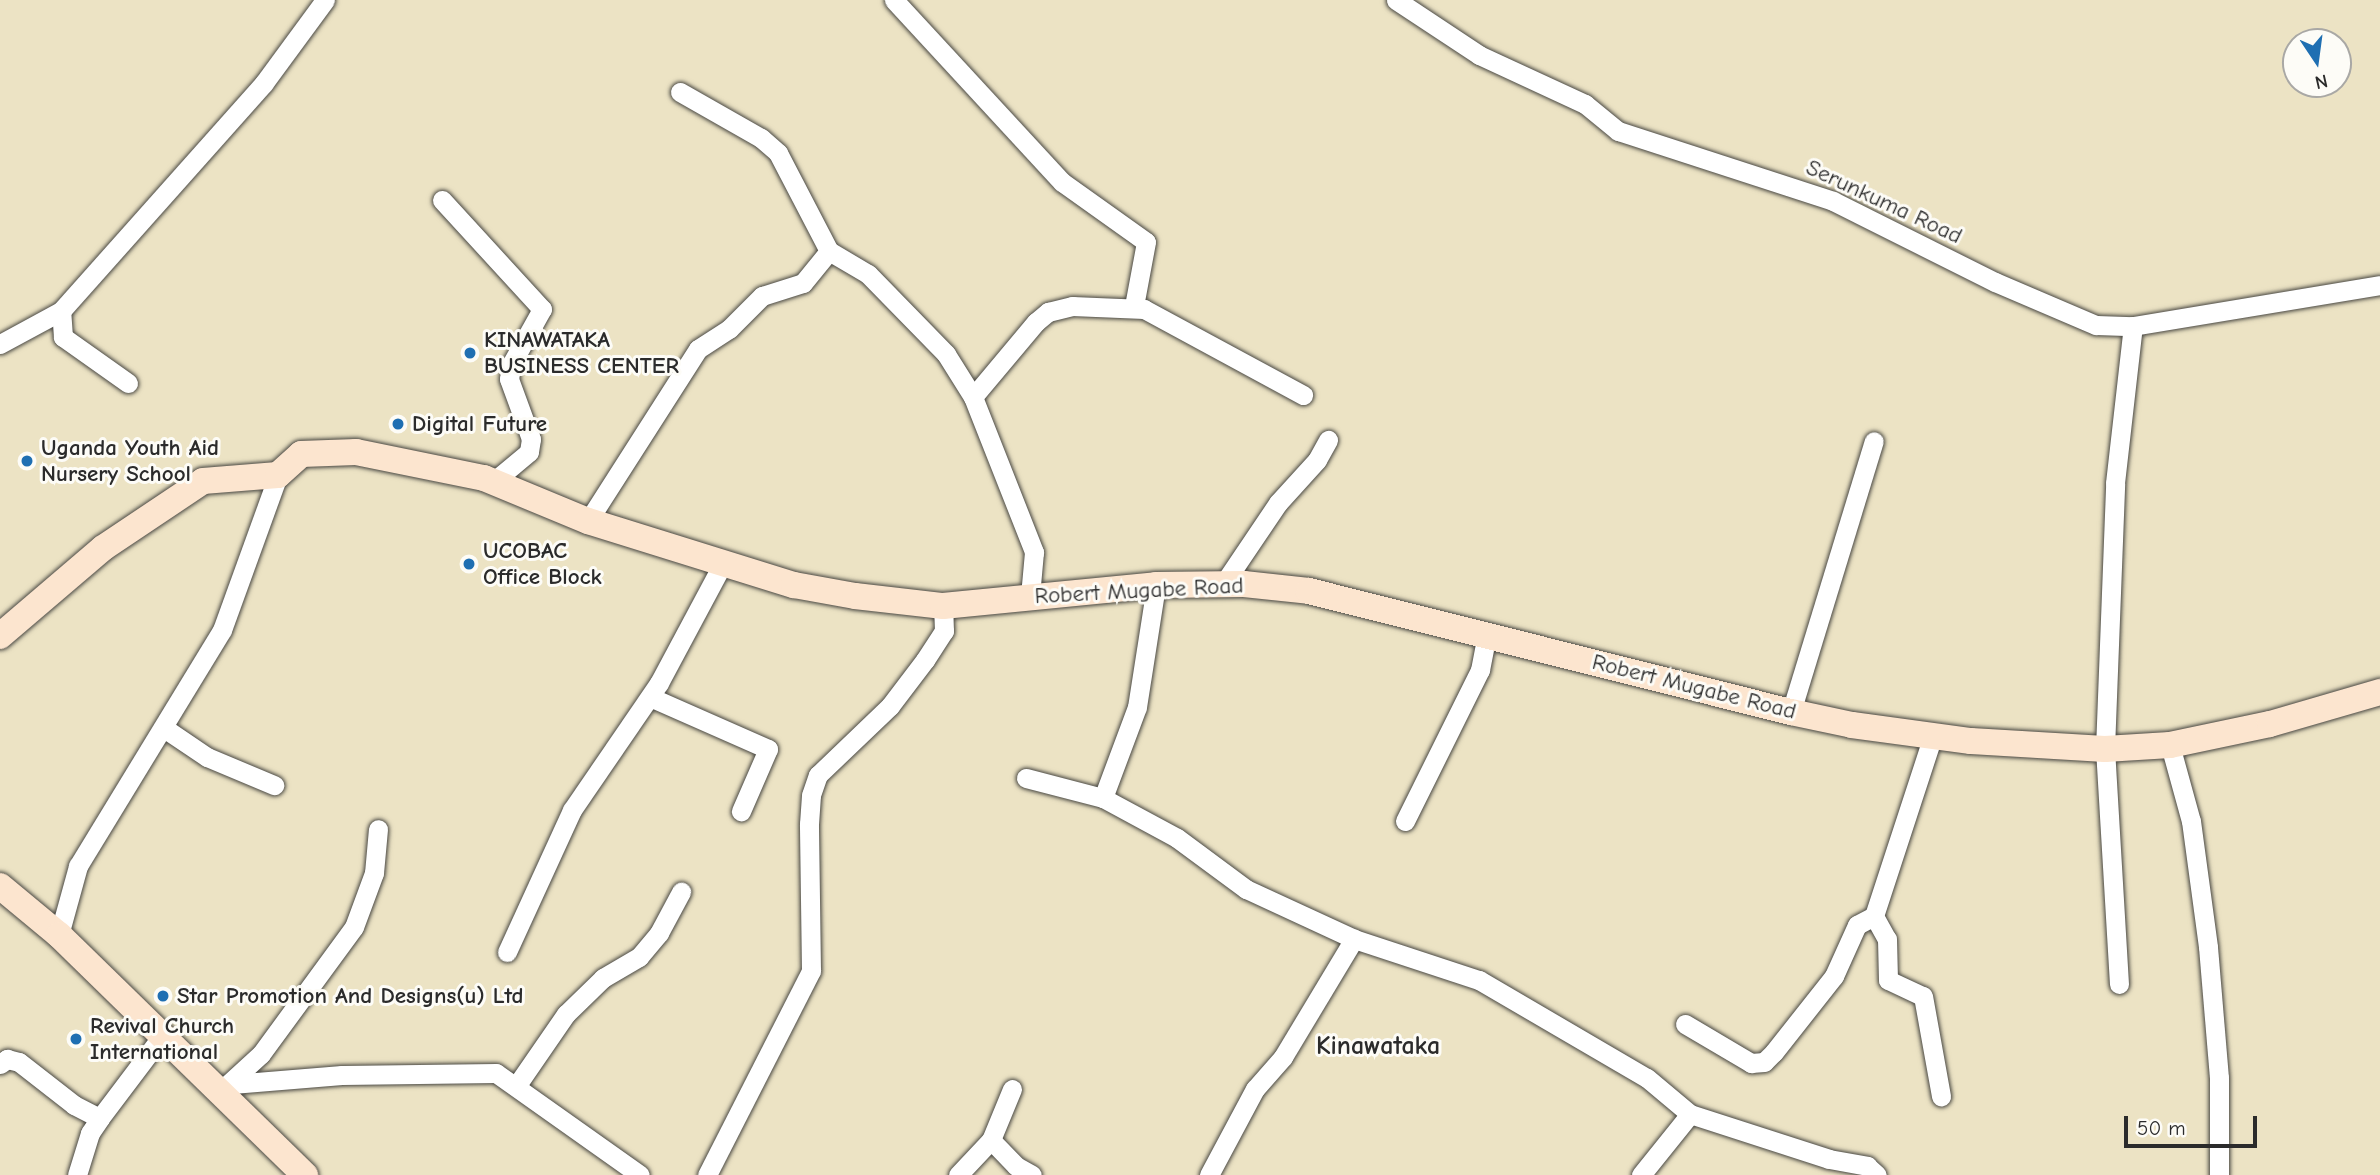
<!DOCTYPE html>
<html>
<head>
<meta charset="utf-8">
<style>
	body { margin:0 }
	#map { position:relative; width:2380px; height:1175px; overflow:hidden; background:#ece3c4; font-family:"Comic Neue",sans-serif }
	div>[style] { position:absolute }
	.roads { filter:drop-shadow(0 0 2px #484742) drop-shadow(0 0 2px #484742) }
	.street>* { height:19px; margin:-9.5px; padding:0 9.5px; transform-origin:9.5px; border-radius:9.5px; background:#fff }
	.secondary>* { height:26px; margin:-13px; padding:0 13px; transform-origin:13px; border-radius:13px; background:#fce5cf }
	.dots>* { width:19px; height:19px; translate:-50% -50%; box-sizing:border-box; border:4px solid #fdfcf7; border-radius:50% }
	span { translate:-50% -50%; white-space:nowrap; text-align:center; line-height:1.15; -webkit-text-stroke:6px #fdfcf7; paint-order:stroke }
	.street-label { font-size:23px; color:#2b2b2b }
	.poi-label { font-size:23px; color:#2b2b2b; font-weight:700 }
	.left { translate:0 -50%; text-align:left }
	.quarter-label { font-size:26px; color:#2b2b2b; font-weight:700 }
	.north { position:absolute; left:2282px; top:28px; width:70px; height:70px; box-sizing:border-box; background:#fdfcf7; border:2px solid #a9a8a5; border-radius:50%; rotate:167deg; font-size:19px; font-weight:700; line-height:28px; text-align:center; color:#2b2b2b }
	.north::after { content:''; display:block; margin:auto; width:24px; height:32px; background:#1f6fb2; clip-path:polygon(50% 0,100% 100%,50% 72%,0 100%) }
	.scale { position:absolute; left:2124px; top:1116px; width:133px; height:32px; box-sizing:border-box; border:4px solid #2b2b2b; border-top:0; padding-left:9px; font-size:21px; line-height:24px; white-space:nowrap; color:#2b2b2b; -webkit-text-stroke:5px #fdfcf7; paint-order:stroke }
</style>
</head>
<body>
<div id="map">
	<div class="roads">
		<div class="street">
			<i style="left:894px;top:0;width:248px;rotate:47.3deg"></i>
			<i style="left:1062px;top:182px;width:103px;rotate:35.5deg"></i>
			<i style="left:1146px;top:242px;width:65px;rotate:100.6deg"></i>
			<i style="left:1396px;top:0;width:100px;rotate:33.5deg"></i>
			<i style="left:1479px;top:55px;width:117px;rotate:24.8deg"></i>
			<i style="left:1585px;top:104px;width:43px;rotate:39.3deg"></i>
			<i style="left:1618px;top:131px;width:226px;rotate:18deg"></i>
			<i style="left:1833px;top:201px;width:181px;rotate:26.6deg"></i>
			<i style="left:1995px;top:282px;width:110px;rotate:23.1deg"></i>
			<i style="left:2096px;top:325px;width:37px;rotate:2deg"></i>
			<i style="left:2133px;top:326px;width:250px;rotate:-9.4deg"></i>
			<i style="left:680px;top:92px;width:93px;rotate:29.6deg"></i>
			<i style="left:761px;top:138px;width:23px;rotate:41deg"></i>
			<i style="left:778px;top:153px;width:110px;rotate:62.5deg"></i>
			<i style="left:829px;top:251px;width:45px;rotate:30.5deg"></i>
			<i style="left:868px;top:274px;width:112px;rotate:45.7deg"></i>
			<i style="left:946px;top:354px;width:51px;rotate:57.9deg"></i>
			<i style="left:973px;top:397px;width:167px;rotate:68.5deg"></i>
			<i style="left:1034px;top:552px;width:44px;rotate:95.2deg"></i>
			<i style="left:442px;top:200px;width:148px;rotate:47.5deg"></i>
			<i style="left:542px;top:309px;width:62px;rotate:119.1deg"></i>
			<i style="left:512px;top:363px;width:16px;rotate:101deg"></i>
			<i style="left:509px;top:379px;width:64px;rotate:69.9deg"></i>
			<i style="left:531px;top:439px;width:13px;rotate:99deg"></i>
			<i style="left:529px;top:452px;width:47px;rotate:140.2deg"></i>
			<i style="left:0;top:344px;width:69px;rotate:-28.4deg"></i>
			<i style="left:128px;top:383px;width:80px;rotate:-144.7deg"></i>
			<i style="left:63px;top:337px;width:26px;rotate:-94deg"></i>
			<i style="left:61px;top:311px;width:305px;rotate:-48.3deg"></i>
			<i style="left:264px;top:83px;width:103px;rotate:-53.7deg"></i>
			<i style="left:973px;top:397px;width:98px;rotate:-50deg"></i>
			<i style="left:1036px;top:322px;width:16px;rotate:-40deg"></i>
			<i style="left:1048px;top:312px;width:25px;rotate:-14deg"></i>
			<i style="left:1072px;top:306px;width:72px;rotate:2.4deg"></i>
			<i style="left:1144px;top:309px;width:181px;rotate:28.4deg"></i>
			<i style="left:588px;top:521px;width:204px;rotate:-57.4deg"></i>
			<i style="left:698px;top:349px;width:37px;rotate:-33deg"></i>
			<i style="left:729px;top:329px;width:47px;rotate:-45deg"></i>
			<i style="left:762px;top:296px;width:43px;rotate:-17.6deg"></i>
			<i style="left:803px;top:283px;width:41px;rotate:-50.9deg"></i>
			<i style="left:1224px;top:583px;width:97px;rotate:-56deg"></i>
			<i style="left:1278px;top:503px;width:58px;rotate:-47.8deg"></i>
			<i style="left:1317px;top:460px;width:23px;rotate:-61deg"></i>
			<i style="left:650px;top:697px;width:129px;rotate:23.8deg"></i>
			<i style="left:768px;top:749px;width:68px;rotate:113.5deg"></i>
			<i style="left:1791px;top:712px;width:283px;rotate:-73deg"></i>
			<i style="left:164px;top:728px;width:52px;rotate:34deg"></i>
			<i style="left:207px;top:757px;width:73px;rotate:22.7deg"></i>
			<i style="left:2170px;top:745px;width:79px;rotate:74.6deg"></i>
			<i style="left:2191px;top:821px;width:127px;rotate:82.3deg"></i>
			<i style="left:2208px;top:947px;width:131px;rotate:85.2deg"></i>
			<i style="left:2219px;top:1078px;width:97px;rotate:90deg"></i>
			<i style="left:1026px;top:778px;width:80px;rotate:14.6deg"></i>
			<i style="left:1103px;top:798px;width:84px;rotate:28.4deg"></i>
			<i style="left:1177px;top:838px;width:86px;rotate:36.5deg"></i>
			<i style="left:1246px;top:889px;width:119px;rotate:24.8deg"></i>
			<i style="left:1354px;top:939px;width:132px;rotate:18.2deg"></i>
			<i style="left:1479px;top:980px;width:194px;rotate:30.3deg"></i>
			<i style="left:1647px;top:1078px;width:56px;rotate:39.9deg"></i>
			<i style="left:1690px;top:1114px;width:146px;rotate:17.9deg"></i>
			<i style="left:1829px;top:1159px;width:39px;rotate:10deg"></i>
			<i style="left:1867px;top:1166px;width:13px;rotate:42deg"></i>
			<i style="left:1103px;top:798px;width:97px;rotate:-69.5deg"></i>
			<i style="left:1137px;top:707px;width:123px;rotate:-81.1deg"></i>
			<i style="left:1405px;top:821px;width:169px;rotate:-63.6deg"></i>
			<i style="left:1480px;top:670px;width:36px;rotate:-79deg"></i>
			<i style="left:1874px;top:916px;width:26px;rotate:61deg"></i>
			<i style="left:1887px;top:939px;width:41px;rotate:88.6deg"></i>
			<i style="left:1888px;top:980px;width:38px;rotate:25deg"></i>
			<i style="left:1923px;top:996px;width:102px;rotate:79.8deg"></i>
			<i style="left:59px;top:935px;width:72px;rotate:-74.6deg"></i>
			<i style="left:78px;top:866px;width:276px;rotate:-58.6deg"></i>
			<i style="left:222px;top:630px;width:165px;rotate:-70.1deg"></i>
			<i style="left:507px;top:952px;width:156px;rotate:-65.4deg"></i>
			<i style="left:572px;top:810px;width:154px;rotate:-55.6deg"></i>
			<i style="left:659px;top:683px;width:136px;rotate:-61.9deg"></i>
			<i style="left:2119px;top:984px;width:235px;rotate:-93.4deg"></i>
			<i style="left:2105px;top:749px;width:266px;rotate:-87.8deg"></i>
			<i style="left:2115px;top:483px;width:158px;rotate:-83.5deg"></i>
			<i style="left:1685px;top:1024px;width:77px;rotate:30.6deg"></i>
			<i style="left:1751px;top:1063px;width:13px;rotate:-4deg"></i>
			<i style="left:1764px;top:1062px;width:14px;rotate:-45deg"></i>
			<i style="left:1774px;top:1052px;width:97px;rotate:-51.7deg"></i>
			<i style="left:1834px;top:976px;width:56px;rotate:-65.7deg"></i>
			<i style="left:1857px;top:925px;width:19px;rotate:-28deg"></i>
			<i style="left:1874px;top:916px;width:190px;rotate:-71.9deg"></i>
			<i style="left:0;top:1064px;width:9px;rotate:-36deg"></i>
			<i style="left:7px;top:1059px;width:12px;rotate:14deg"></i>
			<i style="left:19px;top:1062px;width:70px;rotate:38deg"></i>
			<i style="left:74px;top:1105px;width:29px;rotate:27deg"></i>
			<i style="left:100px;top:1118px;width:103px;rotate:-52.9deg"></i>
			<i style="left:232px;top:1084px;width:110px;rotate:-4.7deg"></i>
			<i style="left:342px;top:1075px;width:154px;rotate:-0.7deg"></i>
			<i style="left:496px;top:1073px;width:176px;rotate:35.3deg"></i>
			<i style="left:517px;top:1085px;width:86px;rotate:-55.4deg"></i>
			<i style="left:566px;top:1014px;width:52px;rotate:-44.2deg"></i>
			<i style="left:603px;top:978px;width:42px;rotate:-30.3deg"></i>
			<i style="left:639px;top:957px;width:31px;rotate:-50deg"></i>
			<i style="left:659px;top:933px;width:47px;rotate:-61.8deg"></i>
			<i style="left:226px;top:1086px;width:47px;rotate:-42.4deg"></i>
			<i style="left:261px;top:1054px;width:157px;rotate:-53.8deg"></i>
			<i style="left:354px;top:927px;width:58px;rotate:-69.7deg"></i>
			<i style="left:374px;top:873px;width:44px;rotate:-84.8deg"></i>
			<i style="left:991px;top:1140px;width:36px;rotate:46deg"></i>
			<i style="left:1016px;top:1166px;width:18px;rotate:29deg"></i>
			<i style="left:77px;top:1175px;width:44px;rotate:-72.8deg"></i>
			<i style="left:90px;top:1133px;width:18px;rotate:-56deg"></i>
			<i style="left:707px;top:1175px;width:229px;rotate:-63deg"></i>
			<i style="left:811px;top:971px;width:147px;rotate:-90.8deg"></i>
			<i style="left:809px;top:824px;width:29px;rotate:-86deg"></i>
			<i style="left:811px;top:795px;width:21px;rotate:-71deg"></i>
			<i style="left:818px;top:775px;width:100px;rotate:-43.8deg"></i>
			<i style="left:890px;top:706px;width:58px;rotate:-52.7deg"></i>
			<i style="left:925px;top:660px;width:35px;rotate:-57deg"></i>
			<i style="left:944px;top:631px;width:25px;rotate:-92deg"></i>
			<i style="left:958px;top:1175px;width:48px;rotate:-46.7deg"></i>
			<i style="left:991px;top:1140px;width:55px;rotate:-67.6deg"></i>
			<i style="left:1209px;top:1175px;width:98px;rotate:-61.9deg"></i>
			<i style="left:1255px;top:1089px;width:43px;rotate:-48.8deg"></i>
			<i style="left:1283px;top:1057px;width:138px;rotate:-59deg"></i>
			<i style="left:1641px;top:1175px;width:78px;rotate:-51.2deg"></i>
		</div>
		<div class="secondary">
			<i style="left:0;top:636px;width:135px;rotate:-40.5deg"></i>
			<i style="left:103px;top:548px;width:120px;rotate:-33.8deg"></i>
			<i style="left:203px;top:481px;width:75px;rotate:-4.6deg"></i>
			<i style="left:278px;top:475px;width:31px;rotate:-42deg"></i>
			<i style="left:301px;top:454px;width:55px;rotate:-2.1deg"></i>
			<i style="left:356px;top:452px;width:131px;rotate:11.5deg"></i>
			<i style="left:484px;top:478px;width:113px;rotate:22.5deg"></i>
			<i style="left:588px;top:521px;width:216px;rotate:17.3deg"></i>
			<i style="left:794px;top:585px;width:62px;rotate:10.2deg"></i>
			<i style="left:855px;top:596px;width:89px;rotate:6.5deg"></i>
			<i style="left:943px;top:606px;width:214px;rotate:-5.6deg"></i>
			<i style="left:1156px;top:585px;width:88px;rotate:-0.7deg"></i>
			<i style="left:1244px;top:584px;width:65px;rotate:6.1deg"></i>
			<i style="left:1309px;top:591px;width:497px;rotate:14.1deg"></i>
			<i style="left:1791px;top:712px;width:62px;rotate:12deg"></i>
			<i style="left:1852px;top:725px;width:120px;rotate:7.7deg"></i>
			<i style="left:1971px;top:741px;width:134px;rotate:3.4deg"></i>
			<i style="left:2105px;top:749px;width:65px;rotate:-3.5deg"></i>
			<i style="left:2170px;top:745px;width:102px;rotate:-11.9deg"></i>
			<i style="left:2270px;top:724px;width:115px;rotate:-16.2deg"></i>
			<i style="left:0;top:886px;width:77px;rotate:39.7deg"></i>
			<i style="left:59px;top:935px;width:344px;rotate:44.3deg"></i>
		</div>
	</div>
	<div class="dots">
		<i style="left:470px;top:353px;background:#1f6fb2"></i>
		<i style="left:398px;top:424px;background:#1f6fb2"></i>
		<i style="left:27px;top:461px;background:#1f6fb2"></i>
		<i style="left:469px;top:564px;background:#1f6fb2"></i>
		<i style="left:163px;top:996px;background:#1f6fb2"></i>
		<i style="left:76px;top:1039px;background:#1f6fb2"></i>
	</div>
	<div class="street-label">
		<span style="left:1884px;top:202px;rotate:25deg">Serunkuma Road</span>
		<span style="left:1139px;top:591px;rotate:-3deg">Robert Mugabe Road</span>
		<span style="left:1694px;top:687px;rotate:14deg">Robert Mugabe Road</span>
	</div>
	<div class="poi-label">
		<span class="left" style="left:484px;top:353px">KINAWATAKA<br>BUSINESS CENTER</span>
		<span class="left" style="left:412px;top:424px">Digital Future</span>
		<span class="left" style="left:41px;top:461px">Uganda Youth Aid<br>Nursery School</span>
		<span class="left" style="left:483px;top:564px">UCOBAC<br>Office Block</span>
		<span class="left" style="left:177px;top:996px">Star Promotion And Designs(u) Ltd</span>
		<span class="left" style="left:90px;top:1039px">Revival Church<br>International</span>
	</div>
	<div class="quarter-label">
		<span style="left:1378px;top:1047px">Kinawataka</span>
	</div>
	<div class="north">N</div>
	<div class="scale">50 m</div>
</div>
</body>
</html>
